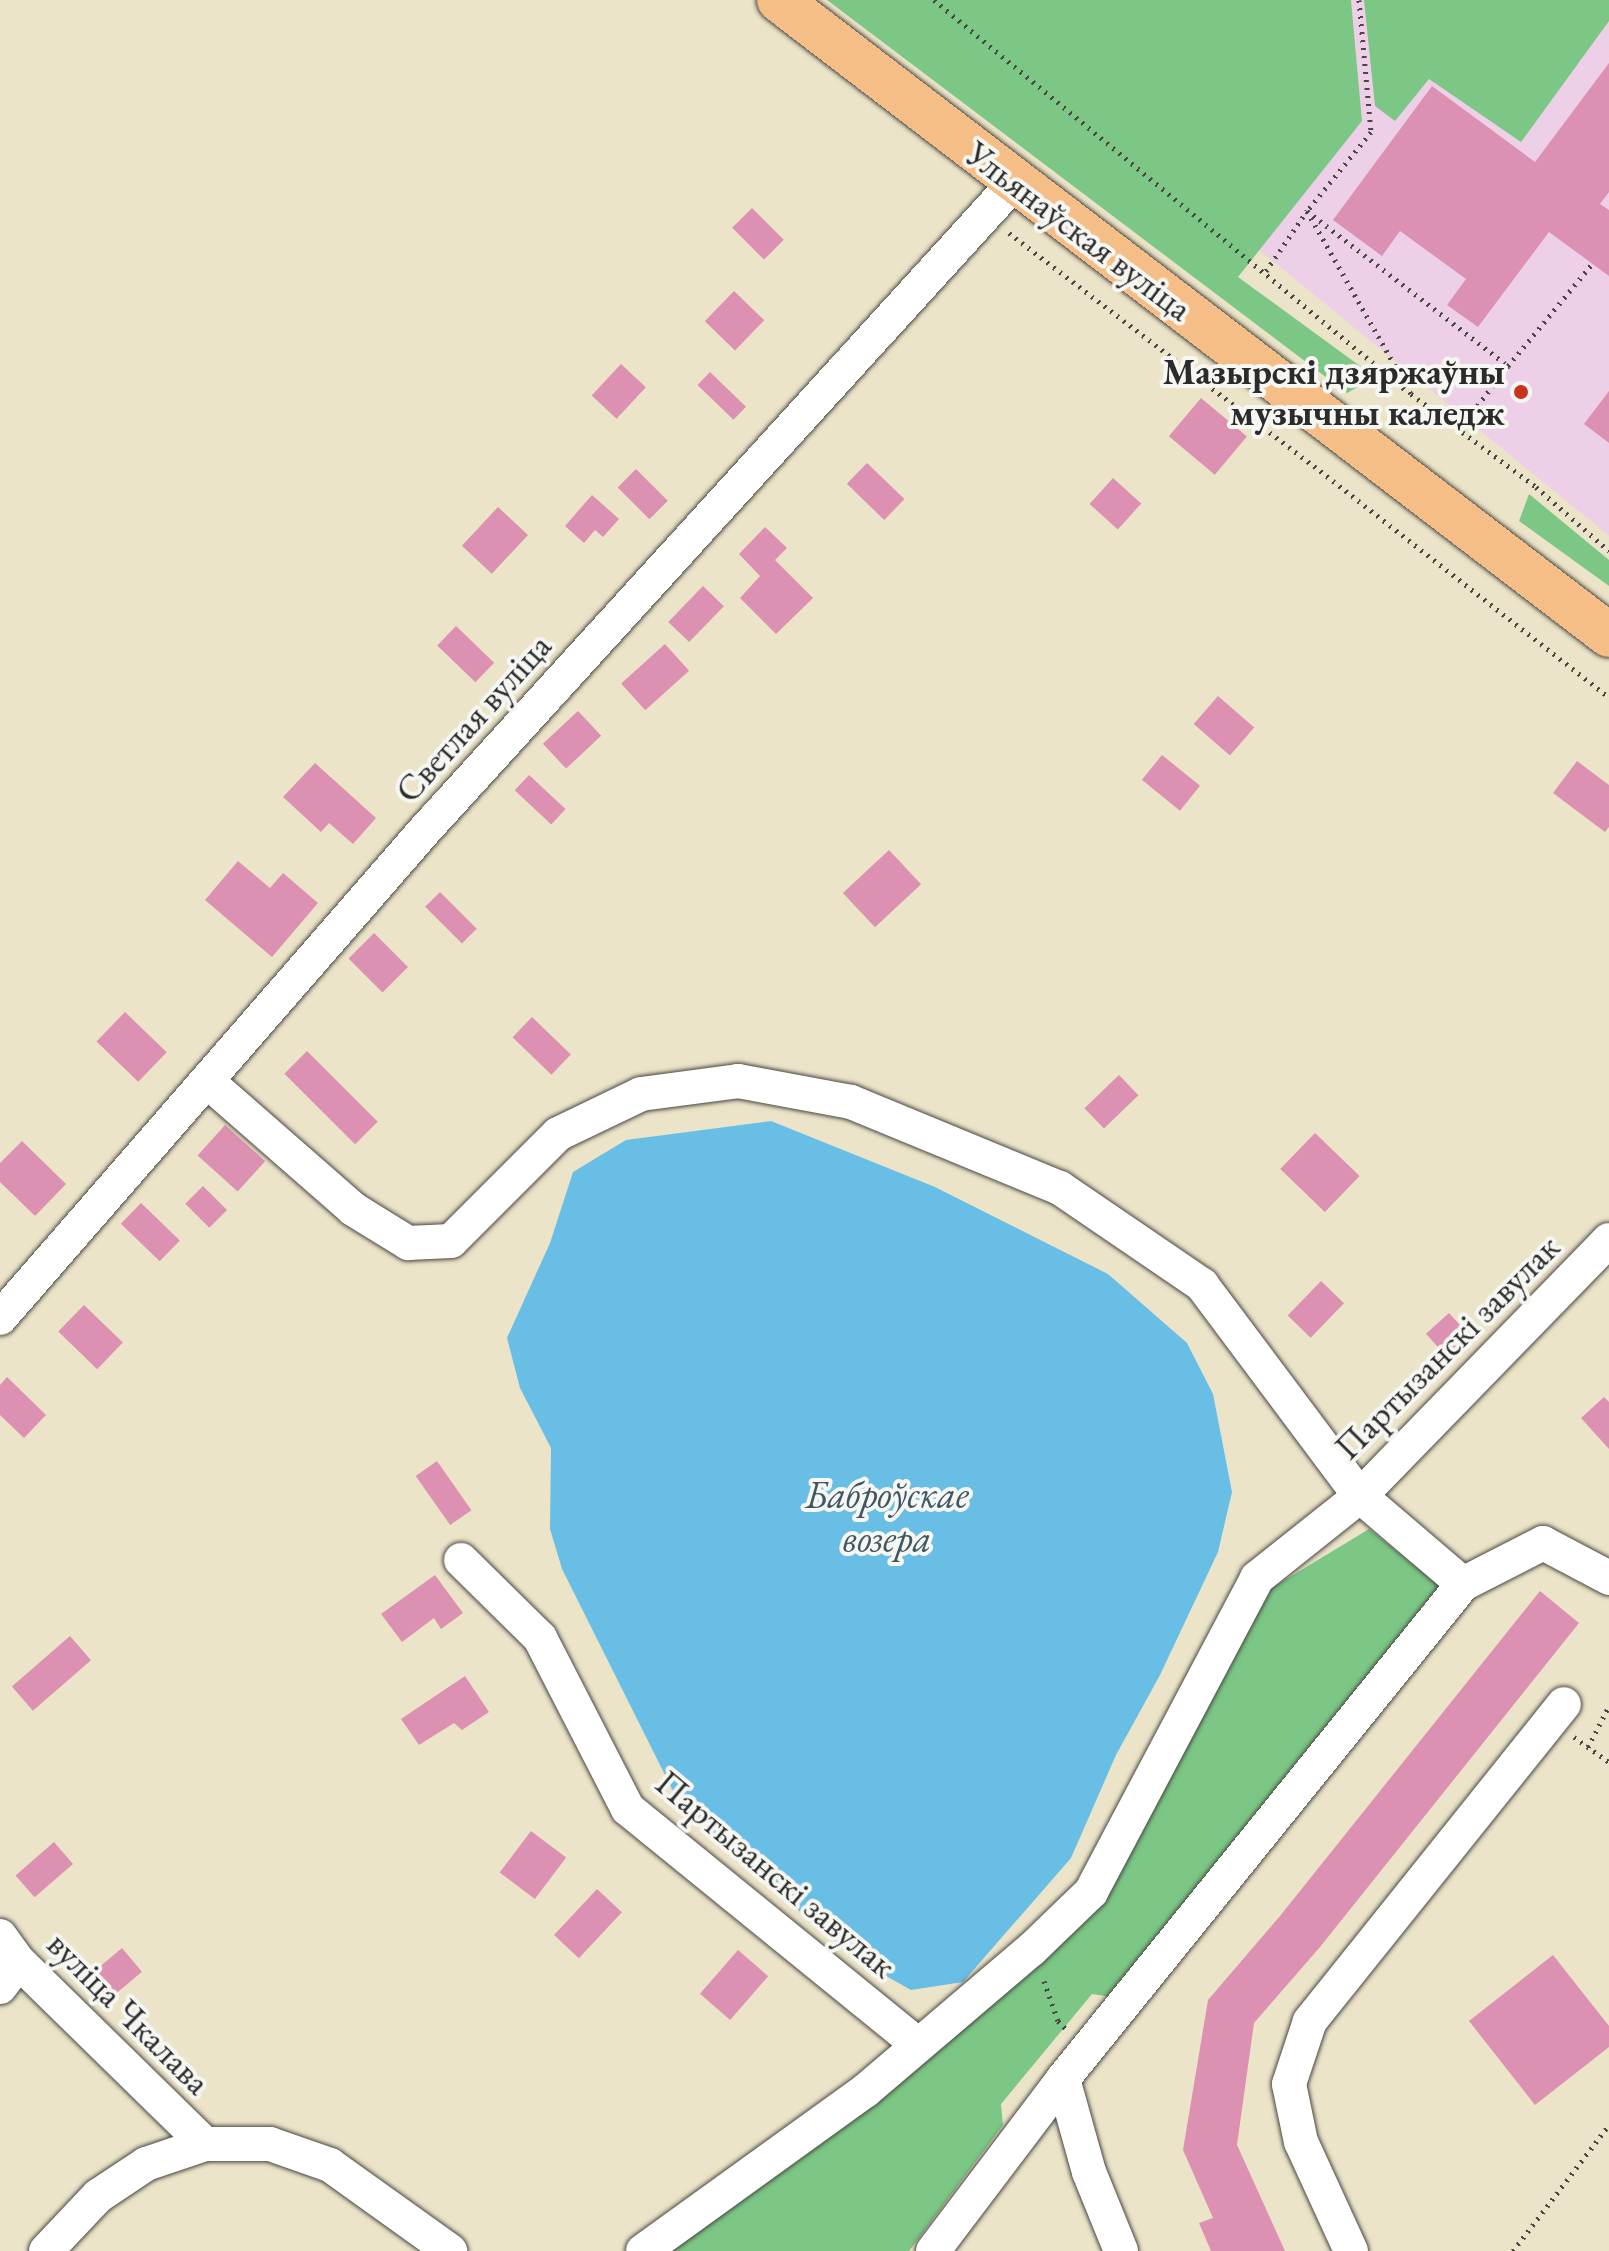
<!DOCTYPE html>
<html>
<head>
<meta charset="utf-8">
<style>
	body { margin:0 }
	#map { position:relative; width:1609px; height:2251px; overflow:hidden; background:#ece4c8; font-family:"EB Garamond",serif }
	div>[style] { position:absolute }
	.built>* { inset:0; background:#edd0e8 }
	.green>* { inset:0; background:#7cc785 }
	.water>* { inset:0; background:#69bee6 }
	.building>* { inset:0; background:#dc91b3; transform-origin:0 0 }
	.path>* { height:5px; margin-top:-2.5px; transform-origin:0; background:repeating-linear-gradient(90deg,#484743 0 2px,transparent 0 8px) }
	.roads { filter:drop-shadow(0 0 2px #484743) drop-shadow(0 0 2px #484743) }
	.minor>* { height:34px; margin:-17px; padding:0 17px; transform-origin:17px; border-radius:17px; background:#fff }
	.major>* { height:44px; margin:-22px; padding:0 22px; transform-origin:22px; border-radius:22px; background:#f6be87 }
	.dots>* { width:22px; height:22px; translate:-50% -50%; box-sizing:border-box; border:4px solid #f6f6f2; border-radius:50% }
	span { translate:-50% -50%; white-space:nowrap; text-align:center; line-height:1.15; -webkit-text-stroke:8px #f6f6f2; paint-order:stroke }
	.street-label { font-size:36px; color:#2b2b2b }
	.poi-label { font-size:36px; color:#2b2b2b; font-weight:700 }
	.right { translate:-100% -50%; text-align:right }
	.water-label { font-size:38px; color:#3e5763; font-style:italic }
</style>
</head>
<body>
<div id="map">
	<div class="built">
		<i style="clip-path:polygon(1351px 0,1609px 0,1609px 536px,1258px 249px,1362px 121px)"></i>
	</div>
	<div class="green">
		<i style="clip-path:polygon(827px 0,1351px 0,1362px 121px,1238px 277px,1375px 377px,1347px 393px)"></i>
		<i style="clip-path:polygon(1364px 0,1609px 0,1609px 21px,1521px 142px,1429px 79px,1395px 121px,1375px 106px)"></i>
		<i style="clip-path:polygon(1529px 494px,1609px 560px,1609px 586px,1519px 521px)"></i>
		<i style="clip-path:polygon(1369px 1529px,1441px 1587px,1111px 1997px,1092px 1994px,1001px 2104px,1003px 2125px,909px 2251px,668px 2251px,1104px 1897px,1265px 1592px)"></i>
	</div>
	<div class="water">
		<i style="clip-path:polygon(771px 1121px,935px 1187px,1108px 1274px,1187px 1343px,1213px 1394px,1232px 1492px,1218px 1552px,1160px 1675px,1116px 1755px,1071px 1858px,963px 1982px,911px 1990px,854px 1958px,683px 1811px,562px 1569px,550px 1529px,551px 1448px,520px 1388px,507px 1338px,550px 1243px,573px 1172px,626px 1140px)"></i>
	</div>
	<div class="building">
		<i style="clip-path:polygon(1609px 63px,1609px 192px,1600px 204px,1609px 210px,1609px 276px,1549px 232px,1478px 327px,1447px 305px,1466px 279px,1400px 231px,1382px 256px,1333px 220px,1432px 86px,1535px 162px)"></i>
		<i style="left:752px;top:208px;width:45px;height:28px;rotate:45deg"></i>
		<i style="left:734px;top:291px;width:42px;height:42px;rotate:44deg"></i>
		<i style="left:621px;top:364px;width:34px;height:43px;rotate:43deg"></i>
		<i style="left:710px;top:372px;width:50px;height:18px;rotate:44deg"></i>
		<i style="clip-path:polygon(1609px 391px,1609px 443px,1584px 424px)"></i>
		<i style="left:1201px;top:398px;width:60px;height:50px;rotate:40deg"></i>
		<i style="left:867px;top:463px;width:52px;height:29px;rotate:44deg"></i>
		<i style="left:636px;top:469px;width:45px;height:26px;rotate:45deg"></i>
		<i style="left:1113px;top:478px;width:38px;height:35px;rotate:42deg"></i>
		<i style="clip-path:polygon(592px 495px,619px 519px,603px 537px,595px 530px,584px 543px,565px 526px)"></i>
		<i style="left:498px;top:507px;width:41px;height:53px;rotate:43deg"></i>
		<i style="clip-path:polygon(765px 527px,787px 548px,775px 560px,813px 598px,776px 634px,740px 598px,760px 576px,739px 554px)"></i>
		<i style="left:703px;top:586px;width:29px;height:50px;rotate:44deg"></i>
		<i style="left:456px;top:626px;width:53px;height:27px;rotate:44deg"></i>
		<i style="left:665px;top:644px;width:36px;height:59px;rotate:48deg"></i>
		<i style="left:1218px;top:696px;width:48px;height:37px;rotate:41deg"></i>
		<i style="left:578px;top:711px;width:34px;height:48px;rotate:47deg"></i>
		<i style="left:1162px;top:755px;width:49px;height:32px;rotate:39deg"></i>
		<i style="clip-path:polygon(1577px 761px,1609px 785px,1609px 827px,1605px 832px,1553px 793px)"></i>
		<i style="clip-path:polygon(315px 763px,376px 818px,353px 844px,329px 823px,321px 832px,283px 797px)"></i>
		<i style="left:529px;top:775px;width:50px;height:21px;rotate:43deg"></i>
		<i style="left:889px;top:850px;width:47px;height:63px;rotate:47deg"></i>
		<i style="clip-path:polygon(238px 861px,270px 888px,283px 873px,318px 903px,272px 957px,205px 900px)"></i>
		<i style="left:440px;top:892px;width:52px;height:21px;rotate:45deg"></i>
		<i style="left:374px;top:933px;width:48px;height:36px;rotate:45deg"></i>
		<i style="left:125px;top:1012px;width:58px;height:41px;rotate:44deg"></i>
		<i style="left:532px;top:1017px;width:54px;height:28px;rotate:44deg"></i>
		<i style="left:307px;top:1051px;width:100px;height:32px;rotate:45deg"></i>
		<i style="left:1119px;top:1075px;width:28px;height:48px;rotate:46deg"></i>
		<i style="left:225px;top:1125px;width:54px;height:41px;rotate:42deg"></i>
		<i style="left:1315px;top:1133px;width:62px;height:50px;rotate:44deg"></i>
		<i style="clip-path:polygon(22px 1141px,66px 1184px,35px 1216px,0 1182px,0 1163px)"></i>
		<i style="left:203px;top:1186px;width:34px;height:25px;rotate:45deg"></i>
		<i style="left:141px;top:1203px;width:54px;height:29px;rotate:44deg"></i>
		<i style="left:1321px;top:1281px;width:32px;height:48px;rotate:44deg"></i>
		<i style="left:84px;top:1305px;width:54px;height:37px;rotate:44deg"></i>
		<i style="left:1449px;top:1313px;width:36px;height:31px;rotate:48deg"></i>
		<i style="clip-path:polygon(7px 1377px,46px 1415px,24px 1438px,0 1415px,0 1385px)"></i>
		<i style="clip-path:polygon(1604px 1397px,1609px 1402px,1609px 1449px,1581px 1418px)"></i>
		<i style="left:437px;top:1461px;width:60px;height:26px;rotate:55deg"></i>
		<i style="clip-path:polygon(435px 1575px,463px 1613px,441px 1629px,434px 1618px,402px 1642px,381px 1614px)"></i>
		<i style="clip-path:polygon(1540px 1591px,1579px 1623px,1320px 1947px,1254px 2023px,1237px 2145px,1285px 2251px,1211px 2251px,1199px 2223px,1213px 2218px,1183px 2150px,1208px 2000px,1280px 1916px)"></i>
		<i style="left:70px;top:1636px;width:32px;height:77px;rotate:49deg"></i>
		<i style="clip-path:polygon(465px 1676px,489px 1712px,462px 1730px,454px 1723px,419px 1745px,401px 1719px)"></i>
		<i style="left:531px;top:1831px;width:44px;height:52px;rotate:37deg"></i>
		<i style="left:54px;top:1842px;width:29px;height:51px;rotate:49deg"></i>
		<i style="left:597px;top:1889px;width:34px;height:63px;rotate:43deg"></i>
		<i style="left:122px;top:1948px;width:31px;height:43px;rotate:50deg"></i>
		<i style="left:738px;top:1950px;width:40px;height:58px;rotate:41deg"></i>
		<i style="clip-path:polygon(1553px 1955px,1609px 2026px,1609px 2047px,1535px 2105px,1469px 2021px)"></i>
	</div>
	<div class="path">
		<i style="left:934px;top:0;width:614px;rotate:39.58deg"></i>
		<i style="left:1359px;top:0;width:133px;rotate:84.8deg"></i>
		<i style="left:1371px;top:132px;width:102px;rotate:129deg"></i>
		<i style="left:1307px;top:211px;width:210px;rotate:60.4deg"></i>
		<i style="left:1411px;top:394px;width:156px;rotate:36.6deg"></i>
		<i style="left:1536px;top:487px;width:97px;rotate:41.2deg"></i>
		<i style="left:1009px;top:233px;width:384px;rotate:37.4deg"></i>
		<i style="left:1314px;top:466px;width:375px;rotate:38.1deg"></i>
		<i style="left:1266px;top:271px;width:73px;rotate:-55.7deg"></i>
		<i style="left:1307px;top:211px;width:254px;rotate:37.6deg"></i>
		<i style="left:1508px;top:366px;width:82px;rotate:127.6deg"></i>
		<i style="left:1508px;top:366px;width:132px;rotate:-50.5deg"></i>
		<i style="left:1574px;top:1737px;width:43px;rotate:35.5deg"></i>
		<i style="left:1588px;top:1747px;width:46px;rotate:-62.9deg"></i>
		<i style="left:1044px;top:1981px;width:42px;rotate:70.7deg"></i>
		<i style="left:1058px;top:2021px;width:11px;rotate:45deg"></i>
		<i style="left:1513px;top:2251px;width:158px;rotate:-52.7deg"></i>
	</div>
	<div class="roads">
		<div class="minor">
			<i style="left:207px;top:1081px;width:194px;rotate:41.2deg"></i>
			<i style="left:353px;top:1209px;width:65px;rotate:31.7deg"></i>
			<i style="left:408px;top:1243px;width:43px;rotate:-2.7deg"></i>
			<i style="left:451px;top:1241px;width:151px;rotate:-45deg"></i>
			<i style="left:558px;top:1134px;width:92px;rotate:-25.7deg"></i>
			<i style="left:641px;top:1094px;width:98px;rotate:-7.6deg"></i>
			<i style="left:738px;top:1081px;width:115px;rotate:10.5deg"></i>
			<i style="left:851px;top:1102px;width:226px;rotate:22.4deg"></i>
			<i style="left:1060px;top:1188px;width:172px;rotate:34.3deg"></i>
			<i style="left:1202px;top:1285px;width:264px;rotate:53.2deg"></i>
			<i style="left:1360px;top:1496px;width:135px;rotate:40.5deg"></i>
			<i style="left:1463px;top:1584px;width:90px;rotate:-27.1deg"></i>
			<i style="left:1543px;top:1543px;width:75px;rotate:27.9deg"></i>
			<i style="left:0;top:1318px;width:647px;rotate:-48.95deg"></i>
			<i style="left:425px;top:830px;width:876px;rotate:-47.68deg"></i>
			<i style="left:461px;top:1560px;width:111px;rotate:44.6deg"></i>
			<i style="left:540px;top:1638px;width:192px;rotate:62.8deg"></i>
			<i style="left:628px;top:1809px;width:372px;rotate:39.1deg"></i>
			<i style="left:0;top:1936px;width:32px;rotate:54deg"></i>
			<i style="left:19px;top:1962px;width:260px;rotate:44.4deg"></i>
			<i style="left:0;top:1987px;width:31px;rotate:-53deg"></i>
			<i style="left:1063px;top:2079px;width:97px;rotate:74.4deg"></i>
			<i style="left:1089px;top:2172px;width:85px;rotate:67.9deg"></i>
			<i style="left:46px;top:2251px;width:76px;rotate:-46.6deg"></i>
			<i style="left:98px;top:2196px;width:58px;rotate:-33.7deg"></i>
			<i style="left:146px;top:2164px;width:62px;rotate:-18.7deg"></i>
			<i style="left:205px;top:2144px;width:65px"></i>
			<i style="left:270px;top:2144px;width:64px;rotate:19.3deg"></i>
			<i style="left:330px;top:2165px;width:148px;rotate:35.6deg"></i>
			<i style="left:643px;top:2251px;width:274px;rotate:-35.8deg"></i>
			<i style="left:865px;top:2091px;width:219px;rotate:-40.4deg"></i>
			<i style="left:1032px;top:1949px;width:82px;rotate:-44deg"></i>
			<i style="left:1091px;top:1892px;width:355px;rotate:-62.1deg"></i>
			<i style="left:1257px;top:1578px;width:132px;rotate:-38.5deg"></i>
			<i style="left:1360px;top:1496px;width:357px;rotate:-45.8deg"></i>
			<i style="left:933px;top:2251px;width:216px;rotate:-52.9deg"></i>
			<i style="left:1063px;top:2079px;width:636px;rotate:-51.06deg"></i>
			<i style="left:1351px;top:2251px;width:120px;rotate:-114.6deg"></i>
			<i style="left:1301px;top:2142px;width:59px;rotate:-101.7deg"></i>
			<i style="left:1289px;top:2084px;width:66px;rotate:-71.6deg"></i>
			<i style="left:1310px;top:2021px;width:406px;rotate:-51.3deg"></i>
		</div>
		<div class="major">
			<i style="left:779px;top:0;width:1045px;rotate:37.42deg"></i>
		</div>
	</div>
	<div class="dots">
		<i style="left:1521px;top:392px;background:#c8321e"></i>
	</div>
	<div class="street-label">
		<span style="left:1079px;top:231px;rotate:37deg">Ульянаўская вуліца</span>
		<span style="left:473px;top:718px;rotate:-48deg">Светлая вуліца</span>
		<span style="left:1447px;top:1347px;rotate:-45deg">Партызанскі завулак</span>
		<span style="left:776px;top:1874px;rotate:40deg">Партызанскі завулак</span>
		<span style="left:129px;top:2013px;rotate:45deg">вуліца Чкалава</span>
	</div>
	<div class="poi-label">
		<span class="right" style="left:1505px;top:392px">Мазырскі дзяржаўны<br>музычны каледж</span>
	</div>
	<div class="water-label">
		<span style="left:887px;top:1516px">Баброўскае<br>возера</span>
	</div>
</div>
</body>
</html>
